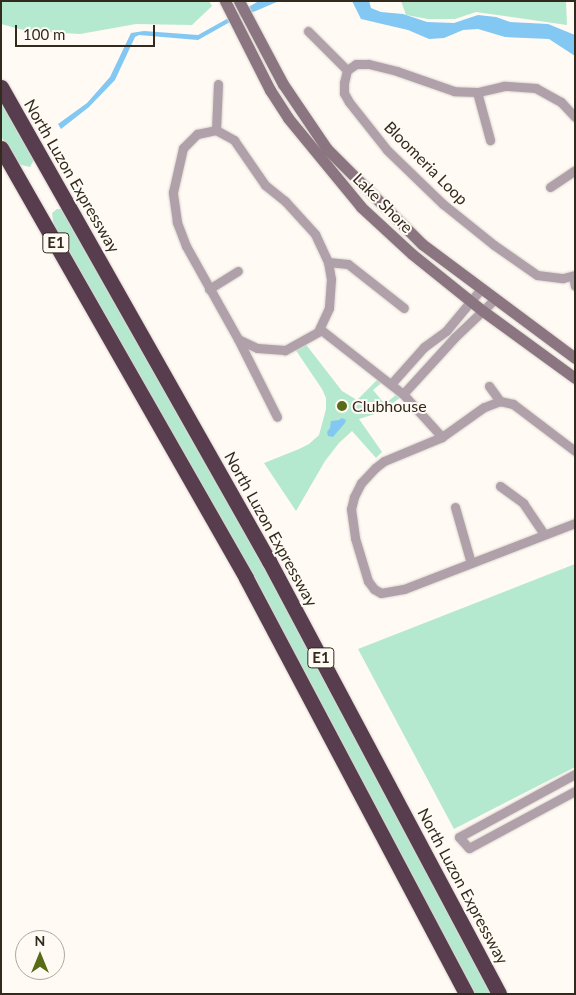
<!DOCTYPE html>
<html>
<head>
<meta charset="utf-8">
<style>
	body { margin:0 }
	#map { position:relative; width:576px; height:995px; overflow:hidden; background:#fffaf4; font-family:Lato,sans-serif }
	div>[style] { position:absolute }
	.green>* { inset:0; background:#b4e9cf }
	.water>* { inset:0; background:#83c8f2 }
	.roads { filter:drop-shadow(0 0 1px #dad5cd) drop-shadow(0 0 1px #dad5cd) }
	.street>* { height:9px; margin:-4.5px; padding:0 4.5px; transform-origin:4.5px; border-radius:4.5px; background:#afa0a9 }
	.secondary>* { height:11px; margin:-5.5px; padding:0 5.5px; transform-origin:5.5px; border-radius:5.5px; background:#8a7581 }
	.highway>* { height:15px; margin:-7.5px; padding:0 7.5px; transform-origin:7.5px; border-radius:7.5px; background:#583d4e }
	.dots>* { width:14px; height:14px; translate:-50% -50%; box-sizing:border-box; border:2px solid #fffaf4; border-radius:50% }
	span { translate:-50% -50%; white-space:nowrap; text-align:center; line-height:1.15; -webkit-text-stroke:4px #fffaf4; paint-order:stroke }
	.shield-label span { padding:1px 4px; background:#fffaf4; border:1px solid; border-radius:4px; -webkit-text-stroke-width:0 }
	.shield-label { font-size:15px; color:#322a1e; font-weight:700 }
	.street-label { font-size:16px; color:#322a1e }
	.poi-label { font-size:16px; color:#322a1e }
	.left { translate:0 -50%; text-align:left }
	.frame { position:absolute; inset:0; border:2px solid #322a1e; pointer-events:none }
	.north { position:absolute; left:15px; top:930px; width:50px; height:50px; box-sizing:border-box; background:#fffaf4; border:1px solid #ada79e; border-radius:50%; rotate:0deg; font-size:14px; font-weight:700; line-height:20px; text-align:center; color:#322a1e }
	.north::after { content:''; display:block; margin:auto; width:18px; height:22px; background:#596b17; clip-path:polygon(50% 0,100% 100%,50% 72%,0 100%) }
	.scale { position:absolute; left:15px; top:25px; width:140px; height:22px; box-sizing:border-box; border:2px solid #322a1e; border-top:0; padding-left:6px; font-size:15px; line-height:18px; white-space:nowrap; color:#322a1e; -webkit-text-stroke:4px #fffaf4; paint-order:stroke }
</style>
</head>
<body>
<div id="map">
	<div class="green">
		<i style="clip-path:polygon(1px 1px,209px 1px,212px 6px,192px 25px,136px 24px,80px 34px,27px 31px,1px 24px)"></i>
		<i style="clip-path:polygon(401px 1px,566px 1px,567px 25px,476px 12px,455px 19px,428px 19px,406px 15px)"></i>
		<i style="clip-path:polygon(1px 98px,35px 158px,30px 167px,17px 164px,1px 136px)"></i>
		<i style="clip-path:polygon(57px 209px,63px 209px,68px 214px,345px 713px,492px 994px,472px 994px,330px 723px,163px 417px,54px 227px,52px 213px)"></i>
		<i style="clip-path:polygon(304px 342px,342px 391px,357px 400px,383px 374px,385px 380px,373px 390px,385px 404px,397px 394px,405px 394px,381px 412px,359px 419px,382px 452px,376px 458px,352px 431px,339px 443px,325px 461px,296px 511px,264px 463px,299px 449px,309px 444px,319px 435px,326px 409px,326px 398px,322px 389px,295px 349px)"></i>
		<i style="clip-path:polygon(575px 564px,575px 767px,454px 829px,358px 649px)"></i>
	</div>
	<div class="water">
		<i style="clip-path:polygon(259px 1px,279px 1px,230px 22px,198px 40px,139px 35px,135px 37px,115px 80px,89px 107px,61px 129px,58px 124px,87px 103px,110px 77px,131px 33px,144px 31px,198px 35px)"></i>
		<i style="clip-path:polygon(352px 1px,369px 1px,371px 8px,381px 12px,403px 14px,427px 22px,454px 23px,478px 15px,496px 17px,510px 22px,548px 24px,575px 35px,575px 56px,549px 39px,505px 37px,478px 29px,463px 30px,444px 38px,429px 39px,408px 30px,361px 19px)"></i>
		<i style="clip-path:polygon(342px 418px,346px 420px,345px 423px,333px 437px,328px 436px,327px 432px,330px 428px,331px 421px,339px 420px)"></i>
	</div>
	<div class="roads">
		<div class="street">
			<i style="left:308px;top:31px;width:55px;rotate:45deg"></i>
			<i style="left:477px;top:92px;width:50px;rotate:74.8deg"></i>
			<i style="left:575px;top:117px;width:21px;rotate:-133deg"></i>
			<i style="left:561px;top:102px;width:29px;rotate:-151deg"></i>
			<i style="left:536px;top:88px;width:32px;rotate:-176deg"></i>
			<i style="left:504px;top:86px;width:28px;rotate:167deg"></i>
			<i style="left:477px;top:92px;width:23px;rotate:-178deg"></i>
			<i style="left:454px;top:91px;width:60px;rotate:-160.7deg"></i>
			<i style="left:397px;top:71px;width:30px;rotate:-166deg"></i>
			<i style="left:368px;top:64px;width:12px;rotate:180deg"></i>
			<i style="left:356px;top:64px;width:11px;rotate:146deg"></i>
			<i style="left:347px;top:70px;width:13px;rotate:103deg"></i>
			<i style="left:344px;top:83px;width:10px;rotate:90deg"></i>
			<i style="left:344px;top:93px;width:10px;rotate:61deg"></i>
			<i style="left:349px;top:102px;width:61px;rotate:51.6deg"></i>
			<i style="left:387px;top:150px;width:78px;rotate:44deg"></i>
			<i style="left:443px;top:204px;width:65px;rotate:38.8deg"></i>
			<i style="left:494px;top:245px;width:52px;rotate:34.9deg"></i>
			<i style="left:537px;top:275px;width:26px;rotate:7deg"></i>
			<i style="left:563px;top:278px;width:12px;rotate:-14deg"></i>
			<i style="left:216px;top:130px;width:21px;rotate:29deg"></i>
			<i style="left:234px;top:140px;width:55px;rotate:55.4deg"></i>
			<i style="left:265px;top:185px;width:26px;rotate:39deg"></i>
			<i style="left:285px;top:201px;width:45px;rotate:47.7deg"></i>
			<i style="left:315px;top:234px;width:31px;rotate:65deg"></i>
			<i style="left:328px;top:262px;width:17px;rotate:80deg"></i>
			<i style="left:331px;top:279px;width:29px;rotate:94deg"></i>
			<i style="left:329px;top:308px;width:26px;rotate:115deg"></i>
			<i style="left:318px;top:332px;width:38px;rotate:151deg"></i>
			<i style="left:285px;top:350px;width:28px;rotate:-176deg"></i>
			<i style="left:257px;top:348px;width:21px;rotate:-155deg"></i>
			<i style="left:238px;top:339px;width:107px;rotate:-119.2deg"></i>
			<i style="left:186px;top:246px;width:26px;rotate:-111deg"></i>
			<i style="left:177px;top:222px;width:30px;rotate:-98deg"></i>
			<i style="left:173px;top:192px;width:45px;rotate:-77.2deg"></i>
			<i style="left:183px;top:148px;width:20px;rotate:-45deg"></i>
			<i style="left:197px;top:134px;width:19px;rotate:-12deg"></i>
			<i style="left:216px;top:130px;width:46px;rotate:-87.5deg"></i>
			<i style="left:550px;top:187px;width:30px;rotate:-34deg"></i>
			<i style="left:328px;top:262px;width:20px;rotate:6deg"></i>
			<i style="left:348px;top:264px;width:71px;rotate:38.2deg"></i>
			<i style="left:573px;top:276px;width:10px;rotate:79deg"></i>
			<i style="left:209px;top:289px;width:34px;rotate:-32deg"></i>
			<i style="left:320px;top:329px;width:105px;rotate:38.1deg"></i>
			<i style="left:403px;top:394px;width:58px;rotate:47.8deg"></i>
			<i style="left:238px;top:339px;width:87px;rotate:63.4deg"></i>
			<i style="left:391px;top:384px;width:50px;rotate:-48.3deg"></i>
			<i style="left:424px;top:347px;width:27px;rotate:-36deg"></i>
			<i style="left:446px;top:331px;width:55px;rotate:-50.2deg"></i>
			<i style="left:489px;top:386px;width:19px;rotate:54deg"></i>
			<i style="left:403px;top:394px;width:77px;rotate:-47.6deg"></i>
			<i style="left:455px;top:337px;width:54px;rotate:-43.5deg"></i>
			<i style="left:575px;top:451px;width:78px;rotate:-142.8deg"></i>
			<i style="left:513px;top:404px;width:13px;rotate:-167deg"></i>
			<i style="left:500px;top:401px;width:17px;rotate:159deg"></i>
			<i style="left:484px;top:407px;width:52px;rotate:144.5deg"></i>
			<i style="left:442px;top:437px;width:63px;rotate:157.5deg"></i>
			<i style="left:384px;top:461px;width:11px;rotate:142deg"></i>
			<i style="left:375px;top:468px;width:21px;rotate:133deg"></i>
			<i style="left:361px;top:483px;width:16px;rotate:117deg"></i>
			<i style="left:354px;top:497px;width:12px;rotate:104deg"></i>
			<i style="left:351px;top:509px;width:29px;rotate:82deg"></i>
			<i style="left:355px;top:538px;width:45px;rotate:73.2deg"></i>
			<i style="left:368px;top:581px;width:10px;rotate:53deg"></i>
			<i style="left:374px;top:589px;width:8px;rotate:30deg"></i>
			<i style="left:381px;top:593px;width:23px;rotate:-10deg"></i>
			<i style="left:404px;top:589px;width:183px;rotate:-21.1deg"></i>
			<i style="left:500px;top:486px;width:29px;rotate:36deg"></i>
			<i style="left:523px;top:503px;width:36px;rotate:56deg"></i>
			<i style="left:455px;top:507px;width:58px;rotate:74.1deg"></i>
			<i style="left:575px;top:774px;width:132px;rotate:151.5deg"></i>
			<i style="left:459px;top:837px;width:15px;rotate:48deg"></i>
			<i style="left:469px;top:848px;width:120px;rotate:-28.3deg"></i>
		</div>
		<div class="secondary">
			<i style="left:225px;top:1px;width:100px;rotate:63.2deg"></i>
			<i style="left:270px;top:90px;width:33px;rotate:57deg"></i>
			<i style="left:288px;top:118px;width:115px;rotate:50.6deg"></i>
			<i style="left:361px;top:207px;width:69px;rotate:42.7deg"></i>
			<i style="left:412px;top:254px;width:91px;rotate:38.8deg"></i>
			<i style="left:483px;top:311px;width:114px;rotate:36.1deg"></i>
			<i style="left:239px;top:1px;width:94px;rotate:62.1deg"></i>
			<i style="left:283px;top:84px;width:78px;rotate:55.9deg"></i>
			<i style="left:327px;top:149px;width:134px;rotate:45deg"></i>
			<i style="left:422px;top:244px;width:191px;rotate:36.7deg"></i>
		</div>
		<div class="highway">
			<i style="left:1px;top:87px;width:545px;rotate:60.52deg"></i>
			<i style="left:269px;top:561px;width:490px;rotate:62deg"></i>
			<i style="left:1px;top:148px;width:495px;rotate:60.3deg"></i>
			<i style="left:246px;top:578px;width:471px;rotate:62.1deg"></i>
		</div>
	</div>
	<div class="dots">
		<i style="left:342px;top:406px;background:#596b17"></i>
	</div>
	<div class="shield-label">
		<span style="left:56px;top:243px">E1</span>
		<span style="left:321px;top:658px">E1</span>
	</div>
	<div class="street-label">
		<span style="left:426px;top:163px;rotate:45deg">Bloomeria Loop</span>
		<span style="left:72px;top:176px;rotate:60deg">North Luzon Expressway</span>
		<span style="left:383px;top:203px;rotate:45deg">Lake Shore</span>
		<span style="left:271px;top:529px;rotate:61deg">North Luzon Expressway</span>
		<span style="left:463px;top:886px;rotate:62deg">North Luzon Expressway</span>
	</div>
	<div class="poi-label">
		<span class="left" style="left:352px;top:406px">Clubhouse</span>
	</div>
	<div class="frame"></div>
	<div class="north">N</div>
	<div class="scale">100 m</div>
</div>
</body>
</html>
